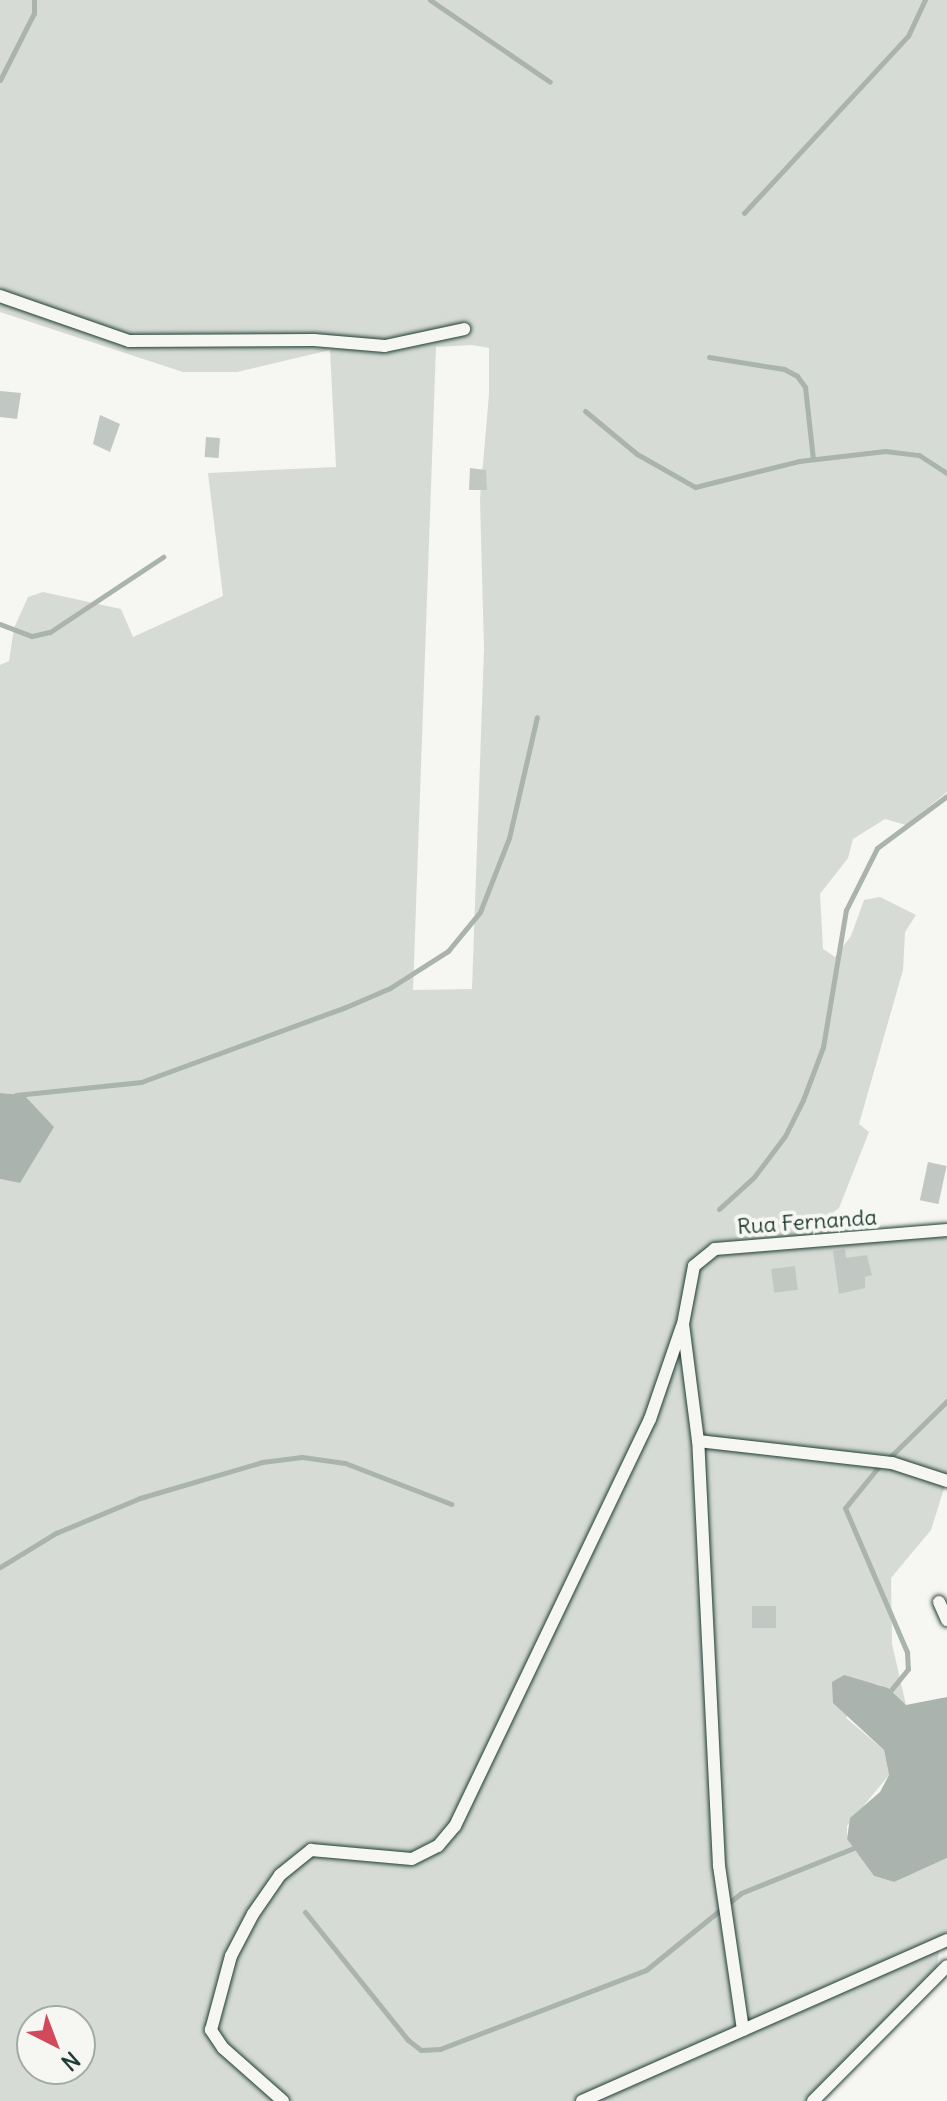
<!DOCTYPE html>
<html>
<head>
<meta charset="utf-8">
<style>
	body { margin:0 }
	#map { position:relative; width:947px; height:2101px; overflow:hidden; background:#f6f6f2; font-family:Delius,sans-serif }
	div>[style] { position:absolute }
	.green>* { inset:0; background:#d6dbd6 }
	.water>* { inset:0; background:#aab3ae }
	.stream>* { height:5px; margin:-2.5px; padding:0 2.5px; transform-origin:2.5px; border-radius:2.5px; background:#aab3ae }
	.building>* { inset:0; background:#c1c8c3; transform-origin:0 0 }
	.roads { filter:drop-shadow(0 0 2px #1f3d34) drop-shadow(0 0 2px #1f3d34) }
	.street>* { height:12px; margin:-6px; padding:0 6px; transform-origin:6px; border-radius:6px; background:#f6f6f2 }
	span { translate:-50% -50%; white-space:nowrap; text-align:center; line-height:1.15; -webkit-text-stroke:8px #f6f6f2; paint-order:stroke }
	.street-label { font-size:22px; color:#1f3d34 }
	.north { position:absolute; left:16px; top:2005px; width:80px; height:80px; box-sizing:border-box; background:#f6f6f2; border:2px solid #a0aca6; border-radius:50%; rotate:138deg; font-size:22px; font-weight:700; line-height:32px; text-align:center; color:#1f3d34 }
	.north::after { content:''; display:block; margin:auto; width:28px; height:36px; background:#d1495b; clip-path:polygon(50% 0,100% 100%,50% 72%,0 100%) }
</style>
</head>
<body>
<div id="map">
	<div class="green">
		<i style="clip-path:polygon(evenodd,0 0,947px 0,947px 792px,906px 825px,885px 819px,853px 839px,848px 858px,820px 894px,823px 949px,835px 957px,851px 936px,864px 900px,880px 897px,916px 915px,905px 932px,903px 970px,859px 1124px,869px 1132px,839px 1208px,813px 1228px,850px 1235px,918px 1232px,947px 1237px,947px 1479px,931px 1530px,891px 1578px,892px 1644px,906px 1705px,880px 1685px,868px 1683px,846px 1718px,884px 1750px,889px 1775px,847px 1826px,847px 1839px,874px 1876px,893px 1882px,947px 1858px,947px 1949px,939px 1949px,937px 1967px,927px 1986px,818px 2101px,0 2101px,0 1179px,20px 1183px,24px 1095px,0 1093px,0 665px,9px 661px,14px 628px,28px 597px,43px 592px,121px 609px,133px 637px,223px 596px,208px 473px,336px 467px,330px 350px,237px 372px,183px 372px,0 312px,0 0,472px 345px,489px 348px,489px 394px,480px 499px,484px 649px,472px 989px,413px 990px,436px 347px,472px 345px,0 0,32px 2021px,80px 2021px,80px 2069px,32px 2069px,32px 2021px)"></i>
	</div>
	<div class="water">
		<i style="clip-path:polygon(0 1093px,24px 1095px,54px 1127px,20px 1183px,0 1179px)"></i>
		<i style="clip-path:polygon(844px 1675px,888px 1688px,906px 1705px,947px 1697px,947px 1858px,894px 1882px,874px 1876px,847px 1839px,850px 1818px,880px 1792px,889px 1775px,884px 1750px,833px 1703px,832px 1682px)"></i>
	</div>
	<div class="stream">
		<i style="left:430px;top:0;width:145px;rotate:34.3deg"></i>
		<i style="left:0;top:80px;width:75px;rotate:-63.1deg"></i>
		<i style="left:34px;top:13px;width:13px;rotate:-90deg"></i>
		<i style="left:744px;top:213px;width:241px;rotate:-47.2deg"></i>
		<i style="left:908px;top:36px;width:40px;rotate:-65deg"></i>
		<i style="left:709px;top:357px;width:76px;rotate:9.1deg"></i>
		<i style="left:784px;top:369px;width:15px;rotate:28deg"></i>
		<i style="left:797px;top:376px;width:14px;rotate:54deg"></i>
		<i style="left:805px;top:387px;width:72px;rotate:83.7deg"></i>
		<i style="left:585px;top:411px;width:67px;rotate:39.6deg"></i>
		<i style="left:637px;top:454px;width:67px;rotate:29.6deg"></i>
		<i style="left:695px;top:487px;width:107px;rotate:-14deg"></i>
		<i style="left:799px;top:461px;width:87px;rotate:-6.6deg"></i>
		<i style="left:885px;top:451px;width:34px;rotate:7deg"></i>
		<i style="left:919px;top:455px;width:33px;rotate:33deg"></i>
		<i style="left:0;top:624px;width:34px;rotate:21deg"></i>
		<i style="left:32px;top:636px;width:18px;rotate:-13deg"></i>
		<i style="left:50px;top:632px;width:136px;rotate:-33.6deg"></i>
		<i style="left:16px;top:1095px;width:126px;rotate:-5.9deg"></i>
		<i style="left:141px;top:1082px;width:218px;rotate:-20.1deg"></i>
		<i style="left:346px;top:1007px;width:48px;rotate:-23.4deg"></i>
		<i style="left:390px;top:988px;width:69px;rotate:-32.5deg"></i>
		<i style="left:448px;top:951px;width:50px;rotate:-50.6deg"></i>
		<i style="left:480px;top:912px;width:79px;rotate:-68.6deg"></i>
		<i style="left:509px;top:838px;width:124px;rotate:-77deg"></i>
		<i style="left:719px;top:1209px;width:47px;rotate:-42.4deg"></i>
		<i style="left:754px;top:1177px;width:51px;rotate:-52.9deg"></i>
		<i style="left:785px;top:1136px;width:40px;rotate:-63.4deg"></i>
		<i style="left:803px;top:1100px;width:57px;rotate:-69.3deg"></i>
		<i style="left:823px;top:1047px;width:139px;rotate:-80.5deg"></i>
		<i style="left:846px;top:910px;width:69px;rotate:-63.4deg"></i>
		<i style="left:877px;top:848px;width:87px;rotate:-36.6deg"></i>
		<i style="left:888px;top:1459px;width:83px;rotate:-44.5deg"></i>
		<i style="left:880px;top:1465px;width:55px;rotate:129.1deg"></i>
		<i style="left:845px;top:1508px;width:157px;rotate:66.7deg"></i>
		<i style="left:907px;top:1652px;width:17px;rotate:87deg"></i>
		<i style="left:908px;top:1669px;width:32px;rotate:129deg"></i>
		<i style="left:0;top:1567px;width:66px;rotate:-31.3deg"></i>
		<i style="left:56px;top:1533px;width:91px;rotate:-22.6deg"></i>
		<i style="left:140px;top:1498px;width:127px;rotate:-16.4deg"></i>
		<i style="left:262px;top:1462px;width:40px;rotate:-7.1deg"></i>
		<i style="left:302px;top:1457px;width:43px;rotate:7.9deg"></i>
		<i style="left:345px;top:1463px;width:114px;rotate:21.1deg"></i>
		<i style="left:305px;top:1912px;width:164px;rotate:51.2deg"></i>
		<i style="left:408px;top:2040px;width:16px;rotate:38deg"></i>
		<i style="left:421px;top:2050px;width:19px;rotate:-3deg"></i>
		<i style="left:440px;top:2049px;width:221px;rotate:-21deg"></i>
		<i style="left:646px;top:1970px;width:122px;rotate:-39deg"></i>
		<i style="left:741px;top:1893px;width:124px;rotate:-21.8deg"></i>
	</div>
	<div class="building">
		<i style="clip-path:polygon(0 391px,21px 393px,17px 419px,0 417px)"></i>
		<i style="clip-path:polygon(100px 415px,120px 424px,110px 452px,93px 444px)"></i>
		<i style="left:206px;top:437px;width:14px;height:20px;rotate:4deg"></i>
		<i style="clip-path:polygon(470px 468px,486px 470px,487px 490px,469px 490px)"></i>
		<i style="left:928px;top:1162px;width:19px;height:39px;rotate:12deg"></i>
		<i style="clip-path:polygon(845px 1249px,846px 1258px,867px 1255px,872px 1275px,865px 1277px,865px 1288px,839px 1294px,833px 1251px)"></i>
		<i style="left:795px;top:1266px;width:24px;height:24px;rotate:83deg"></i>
		<i style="left:752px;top:1606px;width:24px;height:22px"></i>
	</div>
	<div class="roads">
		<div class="street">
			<i style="left:0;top:296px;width:137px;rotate:19.2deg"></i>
			<i style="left:129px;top:341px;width:185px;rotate:-0.3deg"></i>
			<i style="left:314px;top:340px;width:71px;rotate:4.8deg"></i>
			<i style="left:385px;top:346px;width:81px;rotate:-12.1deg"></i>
			<i style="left:698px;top:1441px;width:195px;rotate:6.5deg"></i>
			<i style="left:892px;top:1463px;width:58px;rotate:18.1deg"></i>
			<i style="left:939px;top:1602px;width:20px;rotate:66deg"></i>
			<i style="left:743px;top:2030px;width:166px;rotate:-98.3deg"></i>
			<i style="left:719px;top:1866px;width:426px;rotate:-92.8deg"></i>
			<i style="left:698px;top:1441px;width:118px;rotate:-97.3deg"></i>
			<i style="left:683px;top:1324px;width:59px;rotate:-79.3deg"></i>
			<i style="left:694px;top:1266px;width:27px;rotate:-39deg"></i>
			<i style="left:715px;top:1249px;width:233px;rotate:-4.7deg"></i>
			<i style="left:283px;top:2101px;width:80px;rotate:-138.5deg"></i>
			<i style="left:223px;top:2048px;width:22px;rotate:-124deg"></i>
			<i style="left:211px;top:2030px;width:77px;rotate:-74.9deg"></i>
			<i style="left:231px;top:1956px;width:47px;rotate:-62.4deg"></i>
			<i style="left:253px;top:1914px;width:47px;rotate:-55.3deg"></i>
			<i style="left:280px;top:1875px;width:40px;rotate:-39deg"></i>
			<i style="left:311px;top:1850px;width:101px;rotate:5.1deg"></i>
			<i style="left:412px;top:1859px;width:29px;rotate:-27deg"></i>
			<i style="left:438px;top:1846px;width:26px;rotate:-50deg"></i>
			<i style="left:455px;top:1826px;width:451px;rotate:-64.4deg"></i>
			<i style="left:650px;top:1419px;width:98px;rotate:-71deg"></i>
			<i style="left:582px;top:2101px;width:399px;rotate:-23.8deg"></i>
			<i style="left:813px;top:2101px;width:190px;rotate:-45.2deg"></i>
		</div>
	</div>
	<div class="street-label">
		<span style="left:807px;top:1222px;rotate:-4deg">Rua Fernanda</span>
	</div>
	<div class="north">N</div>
</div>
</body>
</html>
